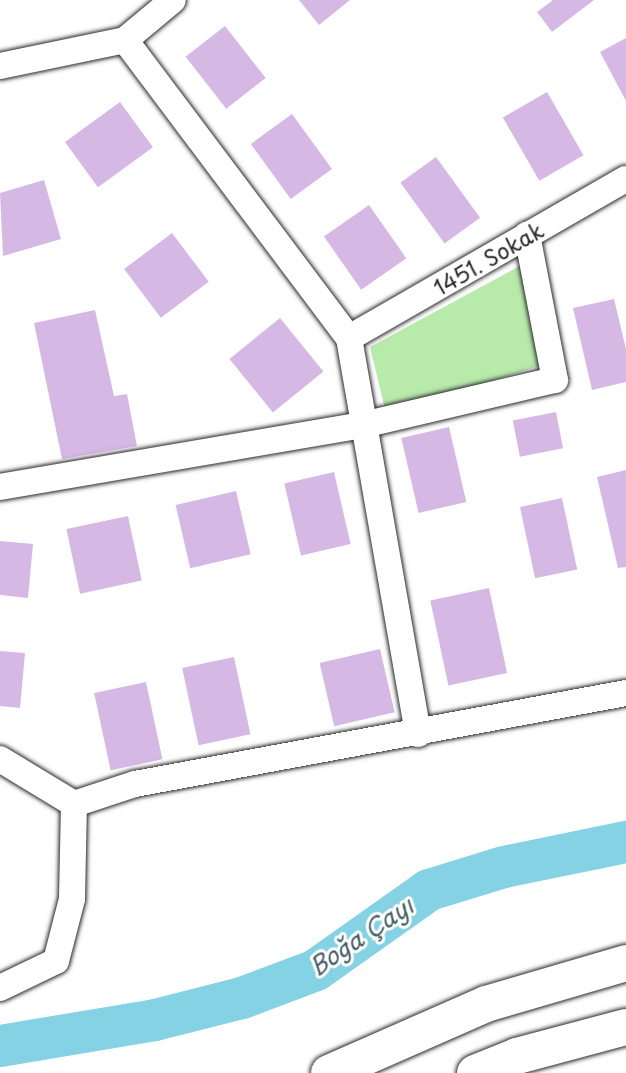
<!DOCTYPE html>
<html>
<head>
<meta charset="utf-8">
<style>
	body { margin:0 }
	#map { position:relative; width:626px; height:1073px; overflow:hidden; background:#fff; font-family:"Playpen Sans",sans-serif }
	div>[style] { position:absolute }
	.green>* { inset:0; background:#b7eaab }
	.river>* { height:42px; margin:-21px; padding:0 21px; transform-origin:21px; border-radius:21px; background:#84d2e3 }
	.building>* { inset:0; background:#d6b8e5; transform-origin:0 0 }
	.roads { filter:drop-shadow(0 0 2px #2b2b2b) drop-shadow(0 0 2px #2b2b2b) }
	.minor>* { height:26px; margin:-13px; padding:0 13px; transform-origin:13px; border-radius:13px; background:#fff }
	.highway>* { height:36px; margin:-18px; padding:0 18px; transform-origin:18px; border-radius:18px; background:#fff }
	span { translate:-50% -50%; white-space:nowrap; text-align:center; line-height:1.15; -webkit-text-stroke:6px #fff; paint-order:stroke }
	.street-label { font-size:22px; color:#2b2b2b }
	.water-label { font-size:24px; color:#465d62; font-style:italic }
</style>
</head>
<body>
<div id="map">
	<div class="green">
		<i style="clip-path:polygon(525px 263px,539px 366px,386px 413px,370px 347px)"></i>
	</div>
	<div class="river">
		<i style="left:0;top:1046px;width:157px;rotate:-9.5deg"></i>
		<i style="left:155px;top:1020px;width:90px;rotate:-14.2deg"></i>
		<i style="left:242px;top:998px;width:79px;rotate:-20.7deg"></i>
		<i style="left:316px;top:970px;width:138px;rotate:-35.3deg"></i>
		<i style="left:429px;top:890px;width:78px;rotate:-17deg"></i>
		<i style="left:504px;top:867px;width:125px;rotate:-11.6deg"></i>
	</div>
	<div class="building">
		<i style="clip-path:polygon(299px 0,350px 0,319px 25px)"></i>
		<i style="clip-path:polygon(553px 0,594px 0,552px 32px,537px 12px)"></i>
		<i style="left:225px;top:26px;width:66px;height:50px;rotate:52deg"></i>
		<i style="clip-path:polygon(626px 38px,626px 101px,600px 52px)"></i>
		<i style="left:547px;top:92px;width:73px;height:51px;rotate:60deg"></i>
		<i style="left:120px;top:102px;width:56px;height:68px;rotate:54deg"></i>
		<i style="left:292px;top:114px;width:68px;height:51px;rotate:54deg"></i>
		<i style="left:436px;top:157px;width:75px;height:44px;rotate:54deg"></i>
		<i style="clip-path:polygon(44px 180px,61px 239px,3px 256px,0 193px)"></i>
		<i style="left:369px;top:205px;width:65px;height:55px;rotate:55deg"></i>
		<i style="left:172px;top:233px;width:61px;height:60px;rotate:53deg"></i>
		<i style="clip-path:polygon(614px 299px,626px 349px,626px 382px,592px 390px,573px 308px)"></i>
		<i style="clip-path:polygon(95px 310px,114px 396px,127px 394px,137px 446px,62px 459px,34px 323px)"></i>
		<i style="left:280px;top:318px;width:69px;height:65px;rotate:51deg"></i>
		<i style="left:556px;top:412px;width:37px;height:44px;rotate:79deg"></i>
		<i style="left:449px;top:427px;width:77px;height:49px;rotate:77deg"></i>
		<i style="clip-path:polygon(626px 470px,626px 567px,618px 568px,597px 477px)"></i>
		<i style="left:334px;top:472px;width:74px;height:51px;rotate:77deg"></i>
		<i style="left:236px;top:491px;width:65px;height:62px;rotate:77deg"></i>
		<i style="left:562px;top:498px;width:73px;height:43px;rotate:78deg"></i>
		<i style="left:128px;top:516px;width:66px;height:63px;rotate:78deg"></i>
		<i style="clip-path:polygon(0 541px,33px 544px,28px 598px,0 595px)"></i>
		<i style="left:489px;top:588px;width:87px;height:60px;rotate:78deg"></i>
		<i style="left:380px;top:649px;width:65px;height:62px;rotate:77deg"></i>
		<i style="clip-path:polygon(0 651px,25px 653px,20px 708px,0 706px)"></i>
		<i style="left:234px;top:657px;width:79px;height:53px;rotate:78deg"></i>
		<i style="left:146px;top:682px;width:79px;height:53px;rotate:78deg"></i>
	</div>
	<div class="roads">
		<div class="minor">
			<i style="left:125px;top:40px;width:373px;rotate:53.1deg"></i>
			<i style="left:349px;top:338px;width:402px;rotate:80.1deg"></i>
			<i style="left:0;top:66px;width:128px;rotate:-11.7deg"></i>
			<i style="left:125px;top:40px;width:62px;rotate:-39.8deg"></i>
			<i style="left:349px;top:338px;width:319px;rotate:-29.9deg"></i>
			<i style="left:0;top:487px;width:372px;rotate:-9.7deg"></i>
			<i style="left:367px;top:424px;width:193px;rotate:-13.2deg"></i>
			<i style="left:555px;top:380px;width:148px;rotate:-100.9deg"></i>
			<i style="left:0;top:759px;width:87px;rotate:31.3deg"></i>
			<i style="left:0;top:988px;width:62px;rotate:-25.7deg"></i>
			<i style="left:56px;top:961px;width:64px;rotate:-75.5deg"></i>
			<i style="left:72px;top:899px;width:95px;rotate:-88.8deg"></i>
			<i style="left:74px;top:804px;width:64px;rotate:-18.2deg"></i>
			<i style="left:135px;top:784px;width:499px;rotate:-10.5deg"></i>
		</div>
		<div class="highway">
			<i style="left:329px;top:1073px;width:171px;rotate:-23.7deg"></i>
			<i style="left:486px;top:1004px;width:146px;rotate:-16.3deg"></i>
			<i style="left:475px;top:1073px;width:45px;rotate:-22deg"></i>
			<i style="left:517px;top:1056px;width:113px;rotate:-14.9deg"></i>
		</div>
	</div>
	<div class="street-label">
		<span style="left:488px;top:258px;rotate:-30deg">1451. Sokak</span>
	</div>
	<div class="water-label">
		<span style="left:361px;top:936px;rotate:-34deg">Boğa Çayı</span>
	</div>
</div>
</body>
</html>
